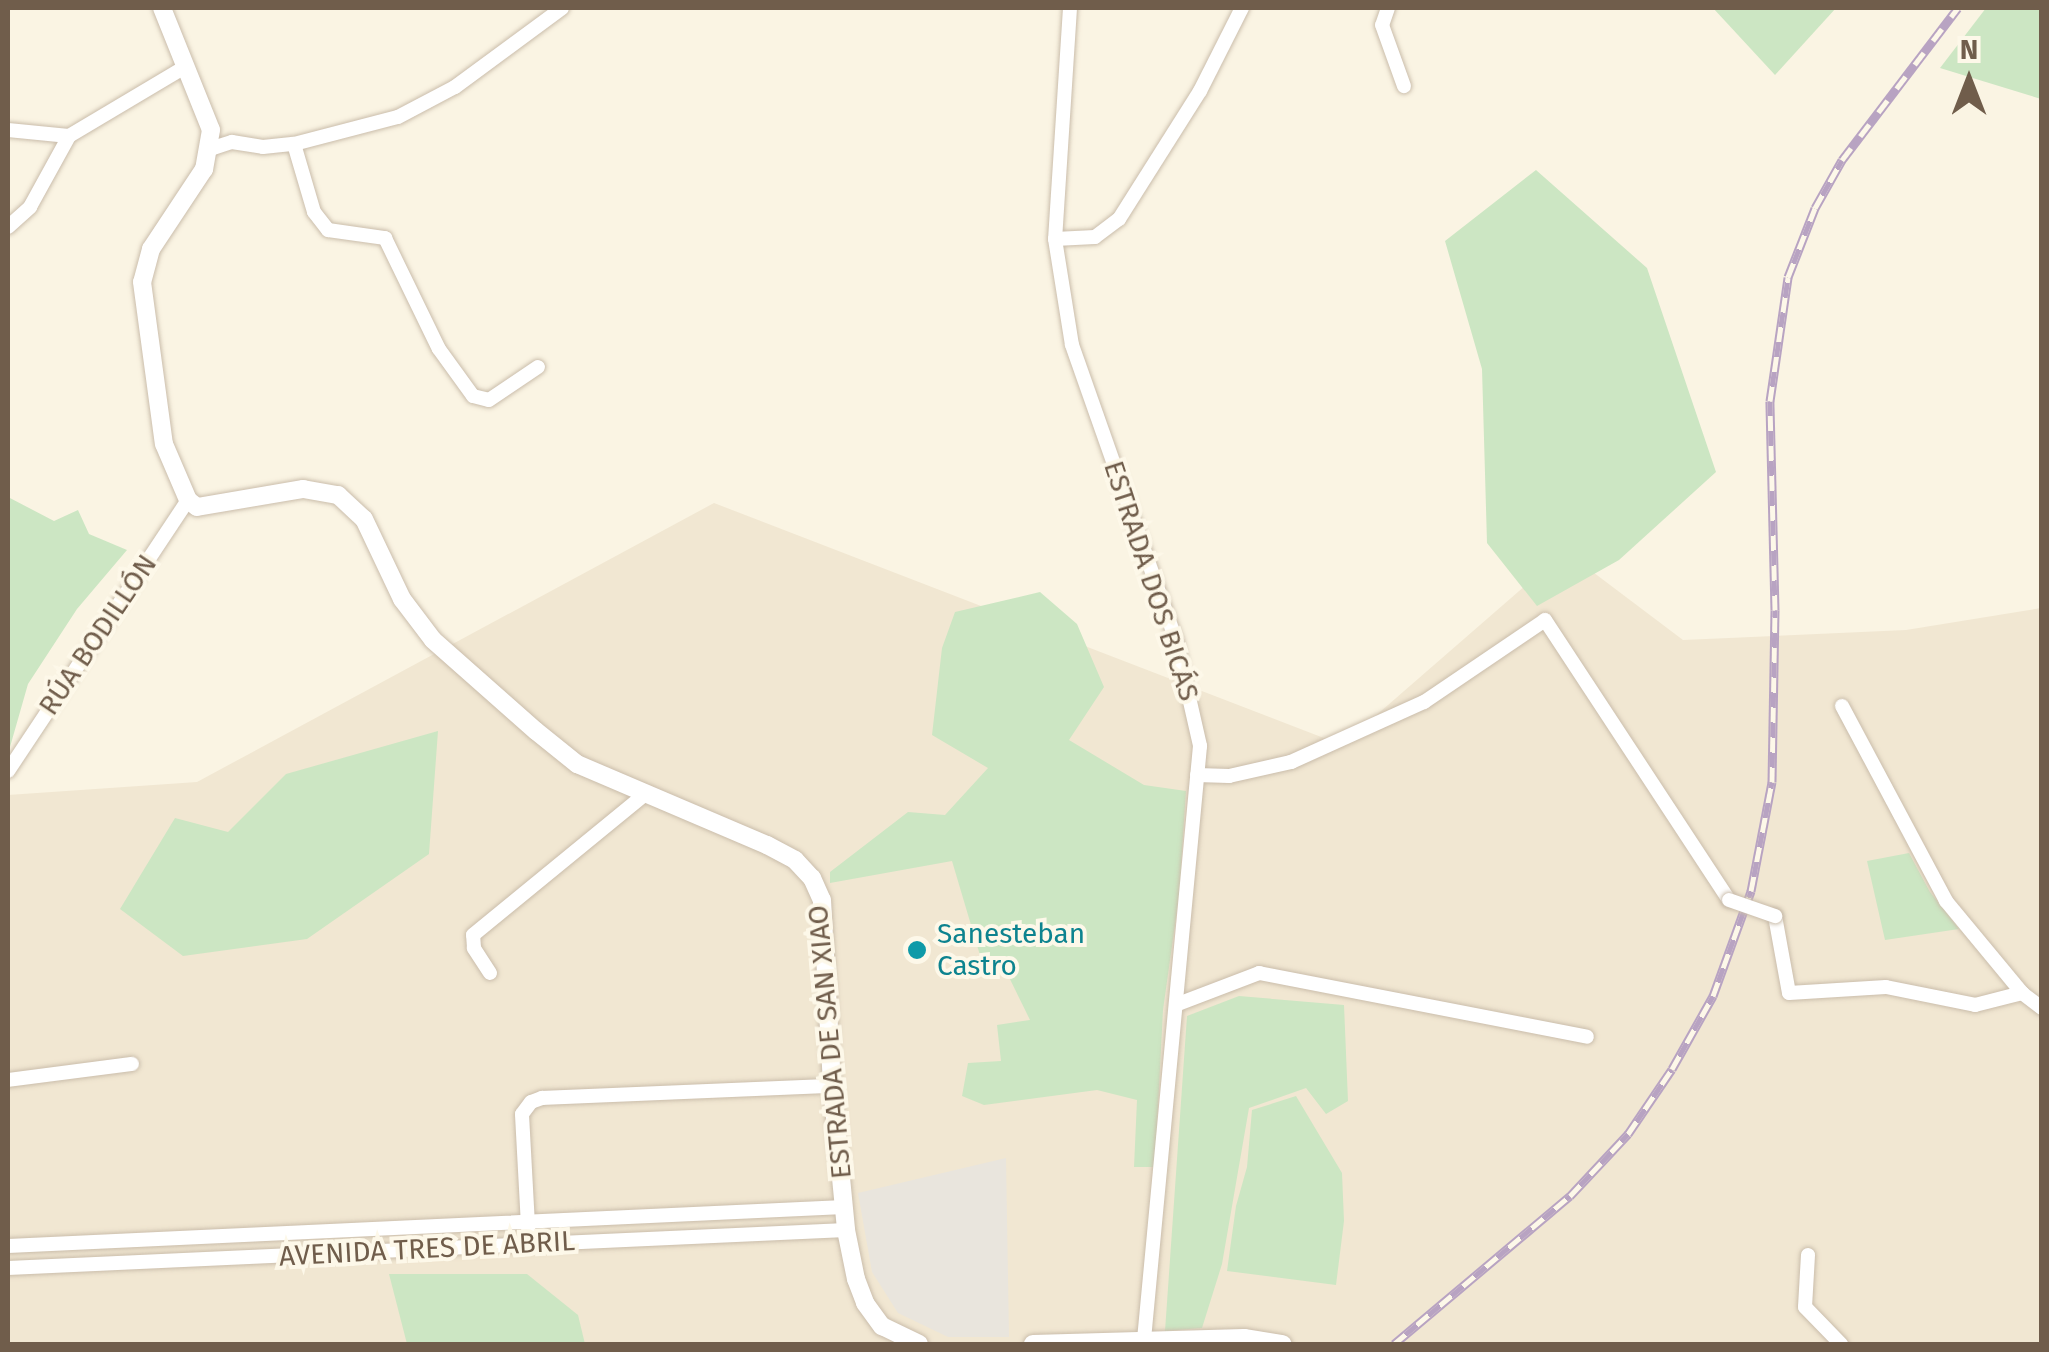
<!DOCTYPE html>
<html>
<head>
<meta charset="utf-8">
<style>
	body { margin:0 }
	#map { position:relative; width:2049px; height:1352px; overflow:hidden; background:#faf4e3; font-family:"Fira Sans",sans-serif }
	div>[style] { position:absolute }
	.residential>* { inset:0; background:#f1e7d2 }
	.industrial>* { inset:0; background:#e9e5dd }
	.green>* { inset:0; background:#cce6c3 }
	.roads { filter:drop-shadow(0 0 2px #cabdab) drop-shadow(0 0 2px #cabdab) }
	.minor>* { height:14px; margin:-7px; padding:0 7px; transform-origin:7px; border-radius:7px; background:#fff }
	.tertiary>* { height:18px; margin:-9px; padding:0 9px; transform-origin:9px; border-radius:9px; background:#fff }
	.rail>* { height:9px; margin-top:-4.5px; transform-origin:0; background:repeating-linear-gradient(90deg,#fdf8e9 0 15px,#b8a3c2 0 30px); box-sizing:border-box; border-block:2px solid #b8a3c2 }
	.bridges { filter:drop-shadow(0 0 2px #cabdab) drop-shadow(0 0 2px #cabdab) }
	.minor-bridge>* { height:14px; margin:-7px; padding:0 7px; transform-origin:7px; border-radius:7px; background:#fff }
	.dots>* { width:28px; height:28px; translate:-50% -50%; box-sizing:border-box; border:5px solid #fdf8e9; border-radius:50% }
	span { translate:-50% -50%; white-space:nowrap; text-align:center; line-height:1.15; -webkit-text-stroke:8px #fdf8e9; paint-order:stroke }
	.street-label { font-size:28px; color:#705d4b }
	.culture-label { font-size:28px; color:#0d838f }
	.left { translate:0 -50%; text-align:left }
	.frame { position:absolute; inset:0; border:10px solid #705d4b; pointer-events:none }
	.north { position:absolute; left:1919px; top:30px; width:100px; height:100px; -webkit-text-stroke:8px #fdf8e9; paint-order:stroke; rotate:0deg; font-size:28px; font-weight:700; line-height:40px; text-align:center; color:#705d4b }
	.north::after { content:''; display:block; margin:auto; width:35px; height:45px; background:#705d4b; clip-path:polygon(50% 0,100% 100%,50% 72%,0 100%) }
</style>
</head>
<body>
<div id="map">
	<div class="residential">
		<i style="clip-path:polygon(714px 503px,1342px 745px,1565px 551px,1683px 640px,1906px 630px,2041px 608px,2041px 1344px,8px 1344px,8px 795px,197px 782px)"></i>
	</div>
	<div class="industrial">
		<i style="clip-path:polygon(1006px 1158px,1009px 1337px,948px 1337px,898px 1313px,872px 1272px,858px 1193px)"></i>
	</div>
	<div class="green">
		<i style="clip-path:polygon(1713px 8px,1836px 8px,1775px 75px)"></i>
		<i style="clip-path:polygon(1986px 8px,2041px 8px,2041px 99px,1940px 68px)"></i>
		<i style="clip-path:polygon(1536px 170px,1647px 268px,1716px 472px,1619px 560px,1537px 606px,1487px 543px,1482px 369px,1445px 241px)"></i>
		<i style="clip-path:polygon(8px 497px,54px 521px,78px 510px,89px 534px,127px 550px,77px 609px,28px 684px,8px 754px)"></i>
		<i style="clip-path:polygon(1040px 592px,1077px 624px,1104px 687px,1069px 740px,1144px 785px,1186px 791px,1179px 896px,1163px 1010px,1155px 1167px,1134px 1167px,1137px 1100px,1097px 1090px,984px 1105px,962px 1096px,968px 1063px,1001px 1061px,997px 1025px,1030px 1020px,1002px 963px,982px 962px,952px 861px,830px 883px,830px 872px,908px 812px,945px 815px,988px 768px,932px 735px,942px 648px,955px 612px)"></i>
		<i style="clip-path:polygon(438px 731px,429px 854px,307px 939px,183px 956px,120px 909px,175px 818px,228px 832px,286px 774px)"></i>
		<i style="clip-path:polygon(1909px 853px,1930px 892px,1959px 929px,1885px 940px,1867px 861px)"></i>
		<i style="clip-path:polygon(1239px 996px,1344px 1005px,1348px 1101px,1326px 1114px,1306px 1088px,1249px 1108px,1222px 1264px,1202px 1328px,1165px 1331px,1187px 1016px)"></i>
		<i style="clip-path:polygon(1296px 1096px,1342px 1173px,1344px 1221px,1336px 1285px,1227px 1271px,1236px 1206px,1247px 1167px,1252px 1110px)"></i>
		<i style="clip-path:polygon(389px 1274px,527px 1274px,578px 1315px,585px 1344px,407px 1344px)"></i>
	</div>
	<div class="roads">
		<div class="minor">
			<i style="left:1070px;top:8px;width:231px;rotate:93.7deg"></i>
			<i style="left:1055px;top:239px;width:107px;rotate:80.9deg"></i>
			<i style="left:1072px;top:345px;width:313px;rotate:70.6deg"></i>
			<i style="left:1176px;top:640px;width:109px;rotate:77.2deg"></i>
			<i style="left:1200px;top:746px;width:597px;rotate:95.39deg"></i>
			<i style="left:1388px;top:8px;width:18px;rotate:109deg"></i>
			<i style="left:1382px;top:25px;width:65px;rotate:70.2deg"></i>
			<i style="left:8px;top:130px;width:61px;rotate:5.6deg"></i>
			<i style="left:294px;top:144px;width:71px;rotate:73.6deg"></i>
			<i style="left:314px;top:212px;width:23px;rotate:52deg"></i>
			<i style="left:328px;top:230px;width:58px;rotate:8deg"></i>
			<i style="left:385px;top:238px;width:123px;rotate:64.1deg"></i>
			<i style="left:439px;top:349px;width:58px;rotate:54.1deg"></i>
			<i style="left:473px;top:396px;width:16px;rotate:14deg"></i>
			<i style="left:489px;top:400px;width:59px;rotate:-34deg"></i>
			<i style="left:210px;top:149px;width:23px;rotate:-18deg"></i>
			<i style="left:232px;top:142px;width:31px;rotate:9deg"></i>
			<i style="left:263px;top:147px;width:31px;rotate:-6deg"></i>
			<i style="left:294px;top:144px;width:107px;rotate:-14.6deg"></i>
			<i style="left:398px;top:117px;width:64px;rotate:-27.8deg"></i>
			<i style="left:455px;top:87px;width:133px;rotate:-36.4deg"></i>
			<i style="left:8px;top:227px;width:30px;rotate:-42deg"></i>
			<i style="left:30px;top:207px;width:81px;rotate:-61.2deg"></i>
			<i style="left:69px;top:136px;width:133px;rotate:-30.8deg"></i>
			<i style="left:1055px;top:239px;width:40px;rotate:-2.9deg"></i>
			<i style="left:1095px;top:237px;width:30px;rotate:-37deg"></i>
			<i style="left:1119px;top:219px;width:151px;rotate:-57.7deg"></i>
			<i style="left:1200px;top:91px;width:93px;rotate:-63.2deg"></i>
			<i style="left:1842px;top:706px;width:221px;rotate:61.9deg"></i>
			<i style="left:1946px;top:901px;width:119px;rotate:50.4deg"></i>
			<i style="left:8px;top:771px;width:325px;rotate:-56.4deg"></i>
			<i style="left:1197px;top:775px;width:32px;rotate:2deg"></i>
			<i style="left:1229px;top:776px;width:64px;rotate:-12.7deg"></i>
			<i style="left:1291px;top:762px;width:146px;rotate:-24.3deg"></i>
			<i style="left:1424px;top:702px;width:146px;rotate:-34.1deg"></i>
			<i style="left:1545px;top:620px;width:335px;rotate:56.7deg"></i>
			<i style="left:1775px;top:916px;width:78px;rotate:79.7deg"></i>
			<i style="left:1789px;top:993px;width:97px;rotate:-3.5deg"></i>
			<i style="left:1886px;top:987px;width:91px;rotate:11.4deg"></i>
			<i style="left:1975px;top:1005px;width:49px;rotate:-14.3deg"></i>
			<i style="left:2022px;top:993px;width:25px;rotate:37deg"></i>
			<i style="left:490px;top:973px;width:30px;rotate:-123deg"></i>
			<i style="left:474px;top:948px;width:13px;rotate:-94deg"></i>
			<i style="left:473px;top:935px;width:221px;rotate:-39.3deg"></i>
			<i style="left:1178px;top:1004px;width:87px;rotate:-20.9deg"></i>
			<i style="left:1259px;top:973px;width:334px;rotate:11deg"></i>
			<i style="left:8px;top:1080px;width:125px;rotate:-7.4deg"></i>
			<i style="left:529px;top:1244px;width:130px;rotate:-93.1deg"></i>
			<i style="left:522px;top:1114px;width:15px;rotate:-53deg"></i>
			<i style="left:531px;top:1102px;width:12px;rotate:-20deg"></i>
			<i style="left:542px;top:1098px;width:290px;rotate:-2.4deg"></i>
			<i style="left:8px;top:1246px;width:837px;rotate:-2.67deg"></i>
			<i style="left:1808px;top:1255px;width:52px;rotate:93.3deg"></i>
			<i style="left:1805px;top:1307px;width:52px;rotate:45.8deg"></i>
			<i style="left:8px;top:1268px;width:839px;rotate:-2.6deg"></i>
		</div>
		<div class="tertiary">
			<i style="left:162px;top:8px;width:131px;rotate:68.1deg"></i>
			<i style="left:211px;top:130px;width:40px;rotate:100deg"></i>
			<i style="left:204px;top:169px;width:96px;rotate:123.5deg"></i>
			<i style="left:151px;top:249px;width:34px;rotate:105deg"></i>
			<i style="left:142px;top:282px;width:163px;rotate:82.3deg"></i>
			<i style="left:164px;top:444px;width:61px;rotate:66.8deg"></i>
			<i style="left:188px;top:500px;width:11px;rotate:38deg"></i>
			<i style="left:197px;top:507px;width:108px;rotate:-9.6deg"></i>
			<i style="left:303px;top:489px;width:36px;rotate:10deg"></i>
			<i style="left:338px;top:495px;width:35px;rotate:43deg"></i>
			<i style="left:364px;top:519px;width:89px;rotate:64.6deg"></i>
			<i style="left:402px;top:599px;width:51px;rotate:52.9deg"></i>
			<i style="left:433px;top:640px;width:137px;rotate:41.5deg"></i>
			<i style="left:536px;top:731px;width:53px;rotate:38.8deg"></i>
			<i style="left:577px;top:764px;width:207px;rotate:23.1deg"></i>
			<i style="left:767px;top:845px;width:32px;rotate:28deg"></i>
			<i style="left:795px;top:860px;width:25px;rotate:47deg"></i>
			<i style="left:812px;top:878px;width:24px;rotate:66deg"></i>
			<i style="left:822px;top:900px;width:186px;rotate:86.9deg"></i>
			<i style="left:832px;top:1086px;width:145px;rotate:84.4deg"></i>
			<i style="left:846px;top:1230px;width:50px;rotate:78.5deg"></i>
			<i style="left:856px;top:1279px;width:26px;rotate:69deg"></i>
			<i style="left:865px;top:1303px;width:29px;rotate:54deg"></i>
			<i style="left:882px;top:1326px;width:41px;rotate:25.9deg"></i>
			<i style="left:1033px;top:1344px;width:211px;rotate:-1.6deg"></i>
			<i style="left:1244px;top:1338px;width:39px;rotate:9deg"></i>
		</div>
	</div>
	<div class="rail">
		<i style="left:1394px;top:1344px;width:230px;rotate:-40.1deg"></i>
		<i style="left:1570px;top:1196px;width:85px;rotate:-46.9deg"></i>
		<i style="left:1628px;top:1134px;width:78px;rotate:-55.9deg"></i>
		<i style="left:1672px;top:1069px;width:84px;rotate:-60.7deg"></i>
		<i style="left:1713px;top:996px;width:112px;rotate:-70.1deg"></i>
		<i style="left:1751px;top:891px;width:111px;rotate:-79.1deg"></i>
		<i style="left:1772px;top:782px;width:172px;rotate:-89deg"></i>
		<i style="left:1775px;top:610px;width:209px;rotate:-91.4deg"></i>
		<i style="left:1770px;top:401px;width:125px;rotate:-81.7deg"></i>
		<i style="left:1788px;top:277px;width:74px;rotate:-68.6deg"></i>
		<i style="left:1815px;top:208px;width:55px;rotate:-60.6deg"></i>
		<i style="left:1842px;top:160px;width:191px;rotate:-52.7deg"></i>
	</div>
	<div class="bridges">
		<div class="minor-bridge">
			<i style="left:1729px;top:900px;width:49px;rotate:19.2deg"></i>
		</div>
	</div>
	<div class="dots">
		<i style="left:917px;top:950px;background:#0f9aa8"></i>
	</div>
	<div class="street-label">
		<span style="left:1151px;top:581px;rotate:72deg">ESTRADA DOS BICÁS</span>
		<span style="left:98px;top:635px;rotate:-56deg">RÚA BODILLÓN</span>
		<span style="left:830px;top:1042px;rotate:-95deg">ESTRADA DE SAN XIAO</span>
		<span style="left:427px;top:1249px;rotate:-3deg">AVENIDA TRES DE ABRIL</span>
	</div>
	<div class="culture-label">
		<span class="left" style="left:937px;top:950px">Sanesteban<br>Castro</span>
	</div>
	<div class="frame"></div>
	<div class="north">N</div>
</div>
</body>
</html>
